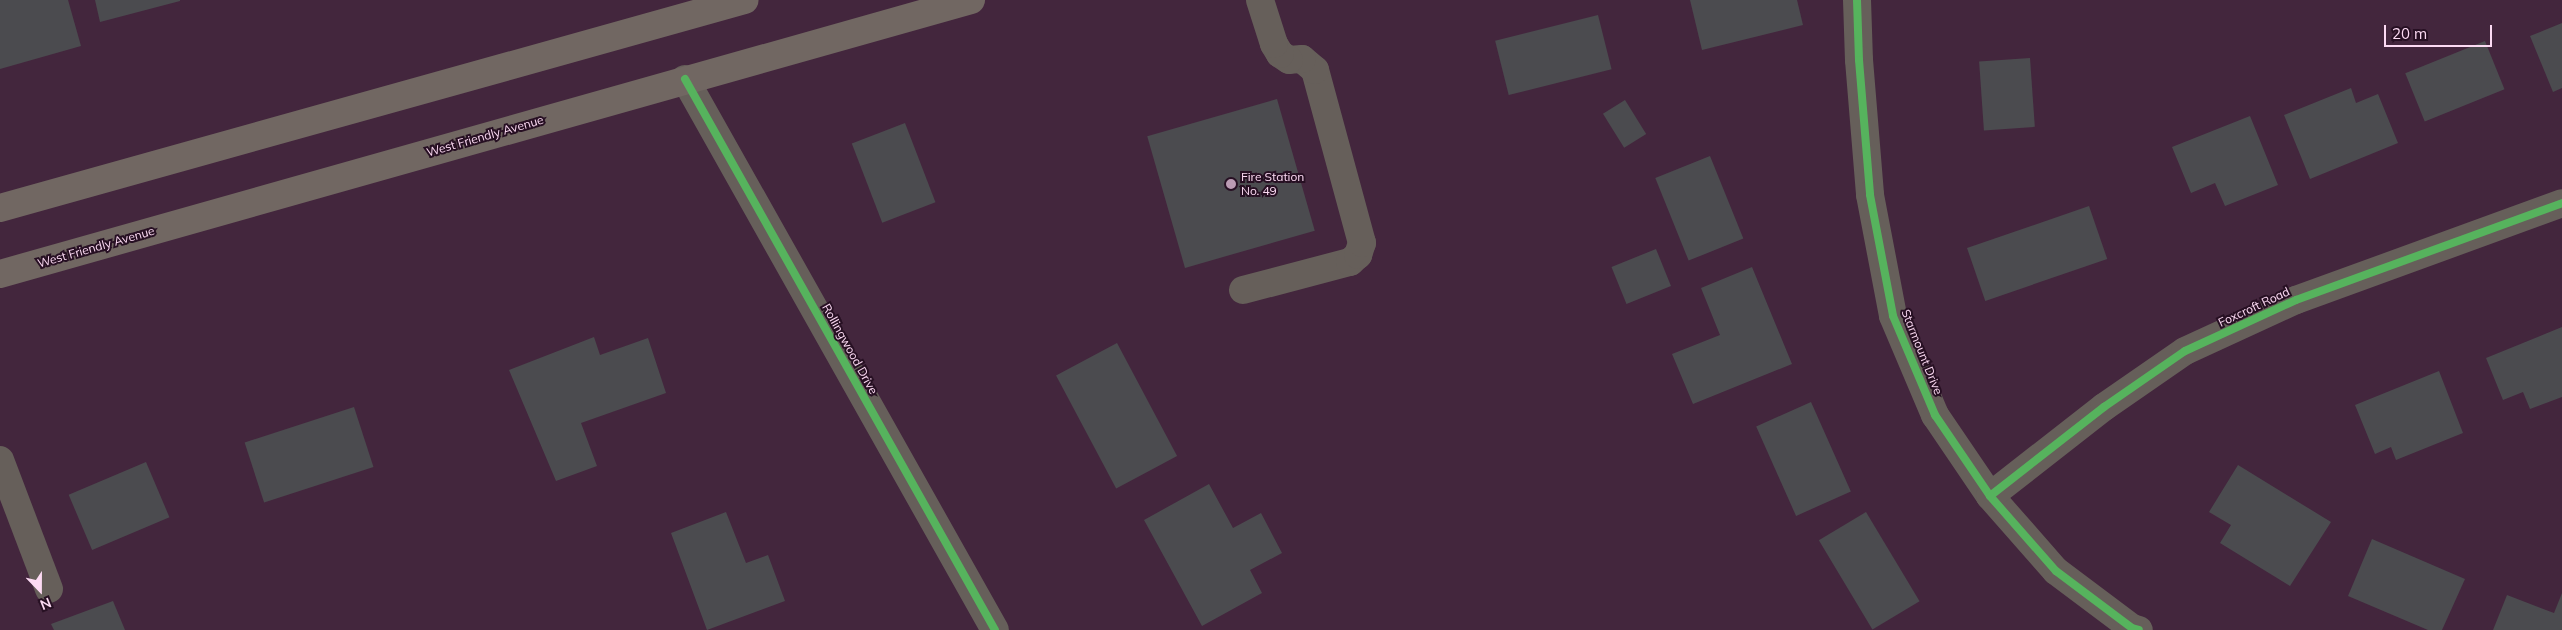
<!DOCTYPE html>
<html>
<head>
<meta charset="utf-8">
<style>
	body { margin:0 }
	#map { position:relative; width:2562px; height:630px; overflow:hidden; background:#43263d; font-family:Mulish,sans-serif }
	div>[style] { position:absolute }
	.building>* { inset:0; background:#4b4b4f; transform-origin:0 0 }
	.minor>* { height:28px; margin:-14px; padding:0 14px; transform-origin:14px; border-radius:14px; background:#665f5a }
	.major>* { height:28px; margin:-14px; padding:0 14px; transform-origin:14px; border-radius:14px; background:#716762 }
	.cycleway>* { height:8px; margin:-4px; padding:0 4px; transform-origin:4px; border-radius:4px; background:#56b35d }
	.dots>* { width:14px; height:14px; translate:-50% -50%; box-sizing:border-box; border:2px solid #271023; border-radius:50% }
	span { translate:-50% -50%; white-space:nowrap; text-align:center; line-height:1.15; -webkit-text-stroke:4px #271023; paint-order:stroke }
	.street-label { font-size:12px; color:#fcdaf3 }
	.poi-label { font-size:12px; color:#fcdaf3 }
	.left { translate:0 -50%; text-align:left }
	.north { position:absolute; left:15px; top:565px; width:50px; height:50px; -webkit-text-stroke:4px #271023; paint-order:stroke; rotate:158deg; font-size:14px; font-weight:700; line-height:20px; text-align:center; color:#fcdaf3 }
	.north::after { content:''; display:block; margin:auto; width:18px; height:22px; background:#fcdaf3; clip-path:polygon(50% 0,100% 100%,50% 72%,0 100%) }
	.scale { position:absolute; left:2384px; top:25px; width:108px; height:22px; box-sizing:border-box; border:2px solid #fcdaf3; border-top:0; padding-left:6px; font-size:15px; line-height:18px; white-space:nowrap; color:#fcdaf3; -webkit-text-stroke:4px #271023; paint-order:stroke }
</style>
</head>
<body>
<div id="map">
	<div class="building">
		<i style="clip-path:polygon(0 0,68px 0,81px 46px,0 69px)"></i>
		<i style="clip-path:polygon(95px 0,180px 0,180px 1px,100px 22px)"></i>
		<i style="clip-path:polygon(1690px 0,1797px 0,1803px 25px,1702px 50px)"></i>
		<i style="left:1598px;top:15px;width:56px;height:106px;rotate:76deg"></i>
		<i style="clip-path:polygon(2562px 23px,2562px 88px,2553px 92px,2530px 36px)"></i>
		<i style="left:2485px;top:41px;width:52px;height:86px;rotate:68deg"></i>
		<i style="left:2030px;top:58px;width:69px;height:51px;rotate:86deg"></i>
		<i style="clip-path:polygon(2351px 88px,2356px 103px,2378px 94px,2398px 143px,2310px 179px,2284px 115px)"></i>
		<i style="left:1277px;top:99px;width:137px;height:135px;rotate:74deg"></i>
		<i style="left:1625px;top:100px;width:40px;height:26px;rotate:58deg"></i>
		<i style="clip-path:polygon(2250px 116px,2278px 185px,2225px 206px,2215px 183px,2191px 193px,2172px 147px)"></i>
		<i style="left:905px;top:123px;width:85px;height:57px;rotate:69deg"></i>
		<i style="left:1710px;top:156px;width:89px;height:59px;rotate:68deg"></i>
		<i style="left:2089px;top:206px;width:56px;height:129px;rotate:71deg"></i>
		<i style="left:1656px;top:249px;width:40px;height:48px;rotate:68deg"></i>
		<i style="clip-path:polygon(1752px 267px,1792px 364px,1693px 404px,1672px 354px,1720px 335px,1701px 288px)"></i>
		<i style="clip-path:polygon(2562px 327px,2562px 397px,2530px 409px,2523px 392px,2503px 400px,2486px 358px)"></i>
		<i style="clip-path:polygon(594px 337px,600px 355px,648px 338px,666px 393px,581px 423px,597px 466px,556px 481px,509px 370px)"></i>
		<i style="left:1117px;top:343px;width:128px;height:69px;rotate:62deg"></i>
		<i style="clip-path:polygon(2439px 371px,2463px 433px,2396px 460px,2391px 447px,2375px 454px,2355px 405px)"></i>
		<i style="left:1811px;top:402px;width:98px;height:60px;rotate:66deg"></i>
		<i style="left:354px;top:407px;width:63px;height:115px;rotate:72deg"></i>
		<i style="left:146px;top:462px;width:60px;height:84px;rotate:67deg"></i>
		<i style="clip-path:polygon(2238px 465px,2331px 522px,2290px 586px,2220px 543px,2231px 525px,2209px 512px)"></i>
		<i style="clip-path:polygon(1209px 484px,1233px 528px,1261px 513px,1282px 553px,1250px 570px,1262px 593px,1202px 626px,1144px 520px)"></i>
		<i style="clip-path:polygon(726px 512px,746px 563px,768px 555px,785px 601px,707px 630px,671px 533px)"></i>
		<i style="left:1866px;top:512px;width:104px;height:55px;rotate:59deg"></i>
		<i style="clip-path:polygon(2372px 539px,2465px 579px,2442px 630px,2428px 630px,2348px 596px)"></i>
		<i style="clip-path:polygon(2562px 593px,2562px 630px,2493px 630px,2507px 595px,2554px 613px)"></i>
		<i style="clip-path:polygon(113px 601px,125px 630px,54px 630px,51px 624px)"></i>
	</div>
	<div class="minor">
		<i style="left:1857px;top:0;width:60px;rotate:88.1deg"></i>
		<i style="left:1859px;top:60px;width:135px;rotate:85.3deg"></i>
		<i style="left:1870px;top:195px;width:123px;rotate:79.2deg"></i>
		<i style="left:1893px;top:316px;width:108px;rotate:67deg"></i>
		<i style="left:1935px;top:415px;width:98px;rotate:55.8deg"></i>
		<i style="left:1990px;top:496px;width:100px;rotate:48.7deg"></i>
		<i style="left:2056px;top:571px;width:95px;rotate:36.9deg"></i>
		<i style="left:2132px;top:628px;width:7px;rotate:16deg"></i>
		<i style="left:685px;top:79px;width:632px;rotate:60.64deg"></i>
		<i style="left:1243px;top:290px;width:111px;rotate:-14.7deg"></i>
		<i style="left:1350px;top:262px;width:11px;rotate:-41deg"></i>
		<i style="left:1358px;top:255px;width:13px;rotate:-72deg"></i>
		<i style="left:1362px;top:243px;width:179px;rotate:-105.2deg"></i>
		<i style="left:1315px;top:70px;width:17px;rotate:-140deg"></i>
		<i style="left:1302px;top:59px;width:13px;rotate:176deg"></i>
		<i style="left:1289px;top:60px;width:11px;rotate:-146deg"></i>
		<i style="left:1280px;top:54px;width:12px;rotate:-121deg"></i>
		<i style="left:1274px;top:44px;width:46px;rotate:-107.7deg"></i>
		<i style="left:0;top:460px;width:138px;rotate:69.2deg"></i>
		<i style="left:1990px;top:496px;width:145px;rotate:-38deg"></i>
		<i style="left:2104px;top:407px;width:98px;rotate:-34.7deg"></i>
		<i style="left:2185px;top:351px;width:122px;rotate:-24.7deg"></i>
		<i style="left:2296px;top:300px;width:283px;rotate:-20deg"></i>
	</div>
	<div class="major">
		<i style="left:0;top:208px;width:773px;rotate:-15.6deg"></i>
		<i style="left:0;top:274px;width:1009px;rotate:-15.76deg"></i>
	</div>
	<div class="cycleway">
		<i style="left:1857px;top:0;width:60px;rotate:88.1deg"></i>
		<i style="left:1859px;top:60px;width:135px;rotate:85.3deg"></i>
		<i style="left:1870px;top:195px;width:123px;rotate:79.2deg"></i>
		<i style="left:1893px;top:316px;width:108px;rotate:67deg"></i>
		<i style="left:1935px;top:415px;width:98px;rotate:55.8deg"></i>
		<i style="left:1990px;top:496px;width:100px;rotate:48.7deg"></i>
		<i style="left:2056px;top:571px;width:95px;rotate:36.9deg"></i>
		<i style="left:2132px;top:628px;width:7px;rotate:16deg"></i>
		<i style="left:685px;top:79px;width:632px;rotate:60.64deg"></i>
		<i style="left:1990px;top:496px;width:145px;rotate:-38deg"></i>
		<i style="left:2104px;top:407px;width:98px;rotate:-34.7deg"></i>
		<i style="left:2185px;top:351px;width:122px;rotate:-24.7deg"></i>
		<i style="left:2296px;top:300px;width:283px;rotate:-20deg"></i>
	</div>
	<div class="dots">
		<i style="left:1231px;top:184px;background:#bb9bb3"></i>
	</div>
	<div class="street-label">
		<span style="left:485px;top:136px;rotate:-16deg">West Friendly Avenue</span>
		<span style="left:96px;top:247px;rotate:-16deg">West Friendly Avenue</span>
		<span style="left:2254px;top:307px;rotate:-25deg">Foxcroft Road</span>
		<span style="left:850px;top:349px;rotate:61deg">Rollingwood Drive</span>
		<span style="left:1922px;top:352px;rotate:68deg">Starmount Drive</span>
	</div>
	<div class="poi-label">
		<span class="left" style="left:1241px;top:184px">Fire Station<br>No. 49</span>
	</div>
	<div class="north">N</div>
	<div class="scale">20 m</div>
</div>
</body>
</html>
